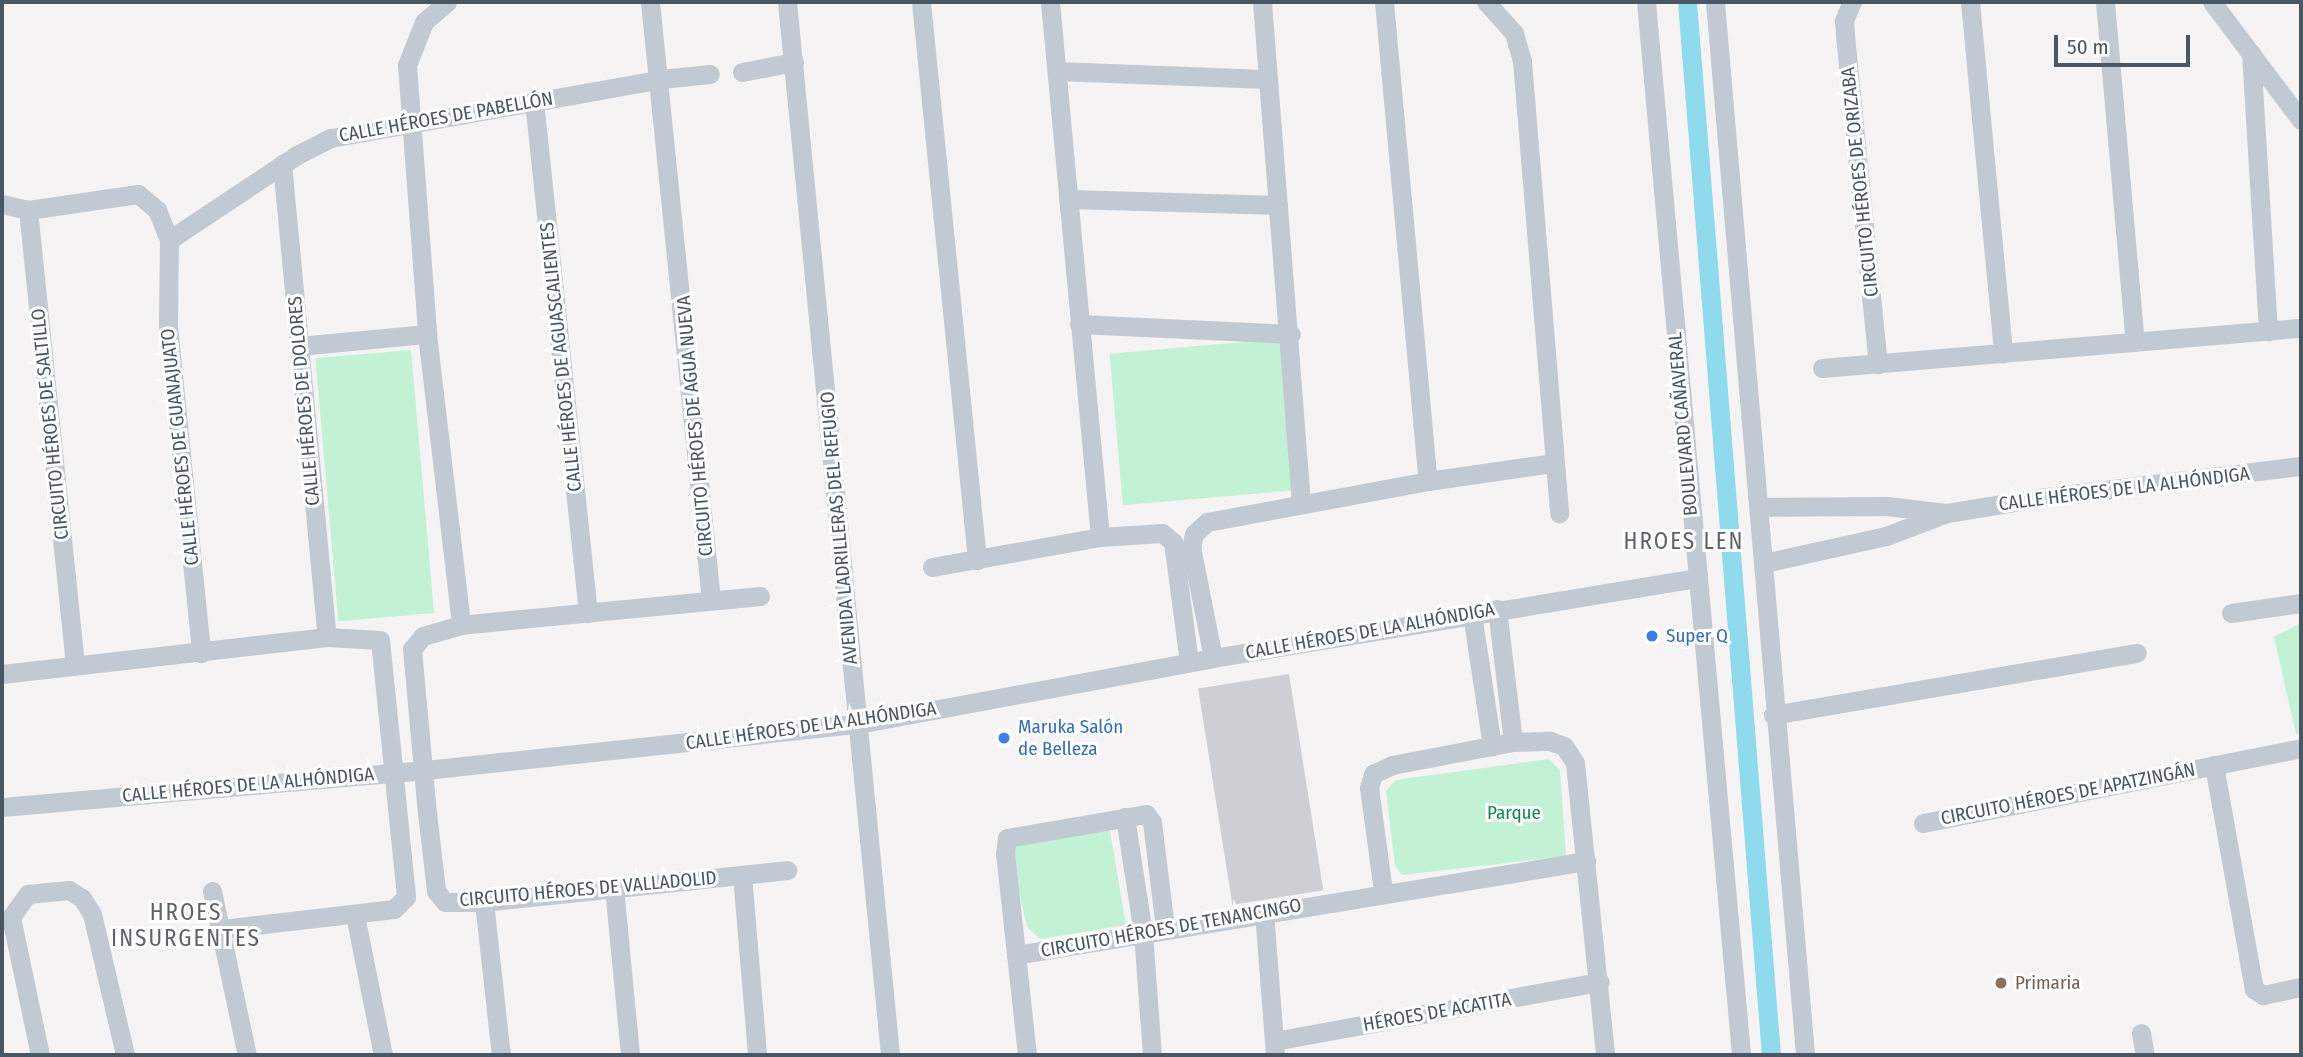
<!DOCTYPE html>
<html>
<head>
<meta charset="utf-8">
<style>
	body { margin:0 }
	#map { position:relative; width:2303px; height:1057px; overflow:hidden; background:#f5f3f3; font-family:"Fira Sans Condensed",sans-serif }
	div>[style] { position:absolute }
	.green>* { inset:0; background:#c3f1d5; transform-origin:0 0 }
	.canal>* { height:19px; margin:-9.5px; padding:0 9.5px; transform-origin:9.5px; border-radius:9.5px; background:#90daee }
	.building>* { inset:0; background:#cdcfd5; transform-origin:0 0 }
	.minor>* { height:19px; margin:-9.5px; padding:0 9.5px; transform-origin:9.5px; border-radius:9.5px; background:#c1cad2 }
	.dots>* { width:19px; height:19px; translate:-50% -50%; box-sizing:border-box; border:4px solid #fff; border-radius:50% }
	span { translate:-50% -50%; white-space:nowrap; text-align:center; line-height:1.15; -webkit-text-stroke:6px #fff; paint-order:stroke }
	.street-label { font-size:19px; color:#4a5661 }
	.shop-label { font-size:19px; color:#366cbe }
	.left { translate:0 -50%; text-align:left }
	.park-label { font-size:19px; color:#17864f }
	.education-label { font-size:19px; color:#785e54 }
	.quarter-label { font-size:23px; color:#5f6368; letter-spacing:2px }
	.frame { position:absolute; inset:0; border:4px solid #4a5661; pointer-events:none }
	.scale { position:absolute; left:2054px; top:35px; width:136px; height:32px; box-sizing:border-box; border:4px solid #4a5661; border-top:0; padding-left:9px; font-size:21px; line-height:24px; white-space:nowrap; color:#4a5661; -webkit-text-stroke:5px #fff; paint-order:stroke }
</style>
</head>
<body>
<div id="map">
	<div class="green">
		<i style="left:1279px;top:339px;width:152px;height:170px;rotate:85deg"></i>
		<i style="left:411px;top:350px;width:264px;height:96px;rotate:85deg"></i>
		<i style="clip-path:polygon(2301px 623px,2301px 733px,2296px 734px,2274px 637px)"></i>
		<i style="clip-path:polygon(1549px 759px,1560px 770px,1566px 856px,1402px 875px,1395px 866px,1386px 791px,1395px 780px)"></i>
		<i style="clip-path:polygon(1092px 828px,1110px 831px,1126px 925px,1040px 939px,1027px 927px,1013px 865px,1015px 841px)"></i>
	</div>
	<div class="canal">
		<i style="left:1687px;top:2px;width:1056px;rotate:85.44deg"></i>
	</div>
	<div class="building">
		<i style="left:1289px;top:674px;width:219px;height:92px;rotate:81deg"></i>
	</div>
	<div class="minor">
		<i style="left:447px;top:2px;width:30px;rotate:139deg"></i>
		<i style="left:424px;top:22px;width:46px;rotate:111.6deg"></i>
		<i style="left:407px;top:65px;width:270px;rotate:85.7deg"></i>
		<i style="left:427px;top:334px;width:293px;rotate:83.3deg"></i>
		<i style="left:650px;top:2px;width:601px;rotate:84.18deg"></i>
		<i style="left:787px;top:2px;width:1058px;rotate:84.41deg"></i>
		<i style="left:921px;top:2px;width:561px;rotate:84.27deg"></i>
		<i style="left:1050px;top:2px;width:537px;rotate:84.66deg"></i>
		<i style="left:1262px;top:2px;width:503px;rotate:85.55deg"></i>
		<i style="left:1384px;top:2px;width:481px;rotate:84.8deg"></i>
		<i style="left:1486px;top:2px;width:42px;rotate:47.9deg"></i>
		<i style="left:1514px;top:33px;width:29px;rotate:74deg"></i>
		<i style="left:1522px;top:61px;width:454px;rotate:85.3deg"></i>
		<i style="left:1646px;top:2px;width:1057px;rotate:84.84deg"></i>
		<i style="left:1715px;top:2px;width:1057px;rotate:85.11deg"></i>
		<i style="left:1852px;top:2px;width:20px;rotate:114deg"></i>
		<i style="left:1844px;top:20px;width:15px;rotate:86deg"></i>
		<i style="left:1845px;top:35px;width:331px;rotate:84.3deg"></i>
		<i style="left:1970px;top:2px;width:353px;rotate:84.6deg"></i>
		<i style="left:2105px;top:2px;width:341px;rotate:85deg"></i>
		<i style="left:2212px;top:2px;width:148px;rotate:53deg"></i>
		<i style="left:2251px;top:53px;width:279px;rotate:86.5deg"></i>
		<i style="left:1057px;top:71px;width:209px;rotate:2.2deg"></i>
		<i style="left:742px;top:72px;width:53px;rotate:-10.9deg"></i>
		<i style="left:534px;top:101px;width:515px;rotate:83.98deg"></i>
		<i style="left:282px;top:164px;width:475px;rotate:84.6deg"></i>
		<i style="left:1068px;top:199px;width:210px;rotate:1.6deg"></i>
		<i style="left:2px;top:204px;width:27px;rotate:13deg"></i>
		<i style="left:28px;top:210px;width:111px;rotate:-8.3deg"></i>
		<i style="left:138px;top:194px;width:25px;rotate:40deg"></i>
		<i style="left:157px;top:210px;width:32px;rotate:68deg"></i>
		<i style="left:169px;top:240px;width:86px;rotate:90.7deg"></i>
		<i style="left:168px;top:326px;width:329px;rotate:84.2deg"></i>
		<i style="left:28px;top:210px;width:458px;rotate:84.1deg"></i>
		<i style="left:169px;top:240px;width:154px;rotate:-33.6deg"></i>
		<i style="left:297px;top:155px;width:38px;rotate:-27deg"></i>
		<i style="left:331px;top:138px;width:335px;rotate:-10.1deg"></i>
		<i style="left:661px;top:79px;width:49px;rotate:-5.8deg"></i>
		<i style="left:1079px;top:324px;width:212px;rotate:2.7deg"></i>
		<i style="left:299px;top:346px;width:129px;rotate:-5.4deg"></i>
		<i style="left:1822px;top:368px;width:481px;rotate:-4.8deg"></i>
		<i style="left:1759px;top:507px;width:128px;rotate:-0.4deg"></i>
		<i style="left:1887px;top:506px;width:59px;rotate:6.8deg"></i>
		<i style="left:1764px;top:563px;width:125px;rotate:-12.5deg"></i>
		<i style="left:1886px;top:536px;width:65px;rotate:-20.7deg"></i>
		<i style="left:1947px;top:513px;width:93px;rotate:-9.3deg"></i>
		<i style="left:2039px;top:498px;width:264px;rotate:-7deg"></i>
		<i style="left:932px;top:567px;width:171px;rotate:-10.1deg"></i>
		<i style="left:1100px;top:537px;width:62px;rotate:-3.7deg"></i>
		<i style="left:1162px;top:533px;width:14px;rotate:39deg"></i>
		<i style="left:1173px;top:542px;width:121px;rotate:82.4deg"></i>
		<i style="left:760px;top:596px;width:300px;rotate:174.5deg"></i>
		<i style="left:461px;top:625px;width:40px;rotate:164deg"></i>
		<i style="left:423px;top:636px;width:17px;rotate:130deg"></i>
		<i style="left:412px;top:649px;width:156px;rotate:84.8deg"></i>
		<i style="left:426px;top:804px;width:88px;rotate:83.4deg"></i>
		<i style="left:436px;top:891px;width:14px;rotate:51deg"></i>
		<i style="left:445px;top:902px;width:39px"></i>
		<i style="left:484px;top:902px;width:305px;rotate:-6deg"></i>
		<i style="left:1497px;top:609px;width:134px;rotate:83.1deg"></i>
		<i style="left:2231px;top:613px;width:71px;rotate:-8.1deg"></i>
		<i style="left:1472px;top:614px;width:134px;rotate:81.4deg"></i>
		<i style="left:1213px;top:658px;width:113px;rotate:-101.2deg"></i>
		<i style="left:1191px;top:547px;width:13px;rotate:-77deg"></i>
		<i style="left:1194px;top:534px;width:18px;rotate:-43deg"></i>
		<i style="left:1207px;top:522px;width:225px;rotate:-10.5deg"></i>
		<i style="left:1428px;top:481px;width:126px;rotate:-8.2deg"></i>
		<i style="left:2px;top:674px;width:327px;rotate:-6.5deg"></i>
		<i style="left:327px;top:637px;width:53px;rotate:3.2deg"></i>
		<i style="left:380px;top:640px;width:258px;rotate:84.2deg"></i>
		<i style="left:406px;top:897px;width:17px;rotate:135deg"></i>
		<i style="left:394px;top:909px;width:174px;rotate:173.4deg"></i>
		<i style="left:1773px;top:715px;width:369px;rotate:-9.7deg"></i>
		<i style="left:2214px;top:765px;width:228px;rotate:79.9deg"></i>
		<i style="left:2254px;top:989px;width:11px;rotate:34deg"></i>
		<i style="left:2263px;top:995px;width:39px;rotate:-12deg"></i>
		<i style="left:2px;top:807px;width:425px;rotate:-5deg"></i>
		<i style="left:425px;top:770px;width:435px;rotate:-6.1deg"></i>
		<i style="left:858px;top:724px;width:361px;rotate:-10.5deg"></i>
		<i style="left:1213px;top:658px;width:491px;rotate:-9.4deg"></i>
		<i style="left:1125px;top:817px;width:117px;rotate:81.2deg"></i>
		<i style="left:1143px;top:933px;width:122px;rotate:85.8deg"></i>
		<i style="left:1923px;top:823px;width:385px;rotate:-11.2deg"></i>
		<i style="left:742px;top:875px;width:181px;rotate:85.2deg"></i>
		<i style="left:614px;top:888px;width:168px;rotate:84.5deg"></i>
		<i style="left:212px;top:891px;width:168px;rotate:78deg"></i>
		<i style="left:1383px;top:891px;width:104px;rotate:-97.7deg"></i>
		<i style="left:1369px;top:788px;width:15px;rotate:-74deg"></i>
		<i style="left:1373px;top:774px;width:21px;rotate:-25deg"></i>
		<i style="left:1392px;top:765px;width:123px;rotate:-10.8deg"></i>
		<i style="left:1513px;top:742px;width:37px;rotate:-2deg"></i>
		<i style="left:1550px;top:741px;width:15px;rotate:20deg"></i>
		<i style="left:1564px;top:746px;width:20px;rotate:57deg"></i>
		<i style="left:1575px;top:763px;width:294px;rotate:84.1deg"></i>
		<i style="left:484px;top:902px;width:154px;rotate:83.7deg"></i>
		<i style="left:1264px;top:912px;width:143px;rotate:85.6deg"></i>
		<i style="left:355px;top:915px;width:143px;rotate:78.7deg"></i>
		<i style="left:1016px;top:955px;width:578px;rotate:-9.36deg"></i>
		<i style="left:2141px;top:1033px;width:22px;rotate:80deg"></i>
		<i style="left:1274px;top:1041px;width:331px;rotate:-10.3deg"></i>
		<i style="left:40px;top:1055px;width:141px;rotate:-101.9deg"></i>
		<i style="left:11px;top:917px;width:29px;rotate:-54deg"></i>
		<i style="left:28px;top:894px;width:41px;rotate:-5.6deg"></i>
		<i style="left:69px;top:890px;width:15px;rotate:32deg"></i>
		<i style="left:82px;top:898px;width:19px;rotate:58deg"></i>
		<i style="left:92px;top:914px;width:145px;rotate:76.8deg"></i>
		<i style="left:1027px;top:1055px;width:203px;rotate:-96.2deg"></i>
		<i style="left:1005px;top:853px;width:15px;rotate:-82deg"></i>
		<i style="left:1007px;top:838px;width:141px;rotate:-9.8deg"></i>
		<i style="left:1146px;top:814px;width:10px;rotate:53deg"></i>
		<i style="left:1152px;top:822px;width:107px;rotate:83deg"></i>
	</div>
	<div class="dots">
		<i style="left:1652px;top:636px;background:#3f7fe0"></i>
		<i style="left:1004px;top:738px;background:#3f7fe0"></i>
		<i style="left:2001px;top:983px;background:#8d6e63"></i>
	</div>
	<div class="street-label">
		<span style="left:446px;top:117px;rotate:-10deg">CALLE HÉROES DE PABELLÓN</span>
		<span style="left:1860px;top:182px;rotate:-96deg">CIRCUITO HÉROES DE ORIZABA</span>
		<span style="left:561px;top:357px;rotate:-96deg">CALLE HÉROES DE AGUASCALIENTES</span>
		<span style="left:304px;top:401px;rotate:-95deg">CALLE HÉROES DE DOLORES</span>
		<span style="left:50px;top:424px;rotate:-96deg">CIRCUITO HÉROES DE SALTILLO</span>
		<span style="left:1683px;top:424px;rotate:-95deg">BOULEVARD CAÑAVERAL</span>
		<span style="left:695px;top:426px;rotate:-95deg">CIRCUITO HÉROES DE AGUA NUEVA</span>
		<span style="left:180px;top:447px;rotate:-96deg">CALLE HÉROES DE GUANAJUATO</span>
		<span style="left:2124px;top:489px;rotate:-7deg">CALLE HÉROES DE LA ALHÓNDIGA</span>
		<span style="left:839px;top:528px;rotate:-95deg">AVENIDA LADRILLERAS DEL REFUGIO</span>
		<span style="left:1370px;top:631px;rotate:-10deg">CALLE HÉROES DE LA ALHÓNDIGA</span>
		<span style="left:811px;top:726px;rotate:-8deg">CALLE HÉROES DE LA ALHÓNDIGA</span>
		<span style="left:248px;top:785px;rotate:-5deg">CALLE HÉROES DE LA ALHÓNDIGA</span>
		<span style="left:2068px;top:794px;rotate:-11deg">CIRCUITO HÉROES DE APATZINGÁN</span>
		<span style="left:588px;top:889px;rotate:-5deg">CIRCUITO HÉROES DE VALLADOLID</span>
		<span style="left:1171px;top:928px;rotate:-10deg">CIRCUITO HÉROES DE TENANCINGO</span>
		<span style="left:1437px;top:1012px;rotate:-10deg">HÉROES DE ACATITA</span>
	</div>
	<div class="shop-label">
		<span class="left" style="left:1666px;top:636px">Super Q</span>
		<span class="left" style="left:1018px;top:738px">Maruka Salón<br>de Belleza</span>
	</div>
	<div class="park-label">
		<span style="left:1514px;top:813px">Parque</span>
	</div>
	<div class="education-label">
		<span class="left" style="left:2015px;top:983px">Primaria</span>
	</div>
	<div class="quarter-label">
		<span style="left:1684px;top:541px">HROES LEN</span>
		<span style="left:186px;top:925px">HROES<br>INSURGENTES</span>
	</div>
	<div class="frame"></div>
	<div class="scale">50 m</div>
</div>
</body>
</html>
